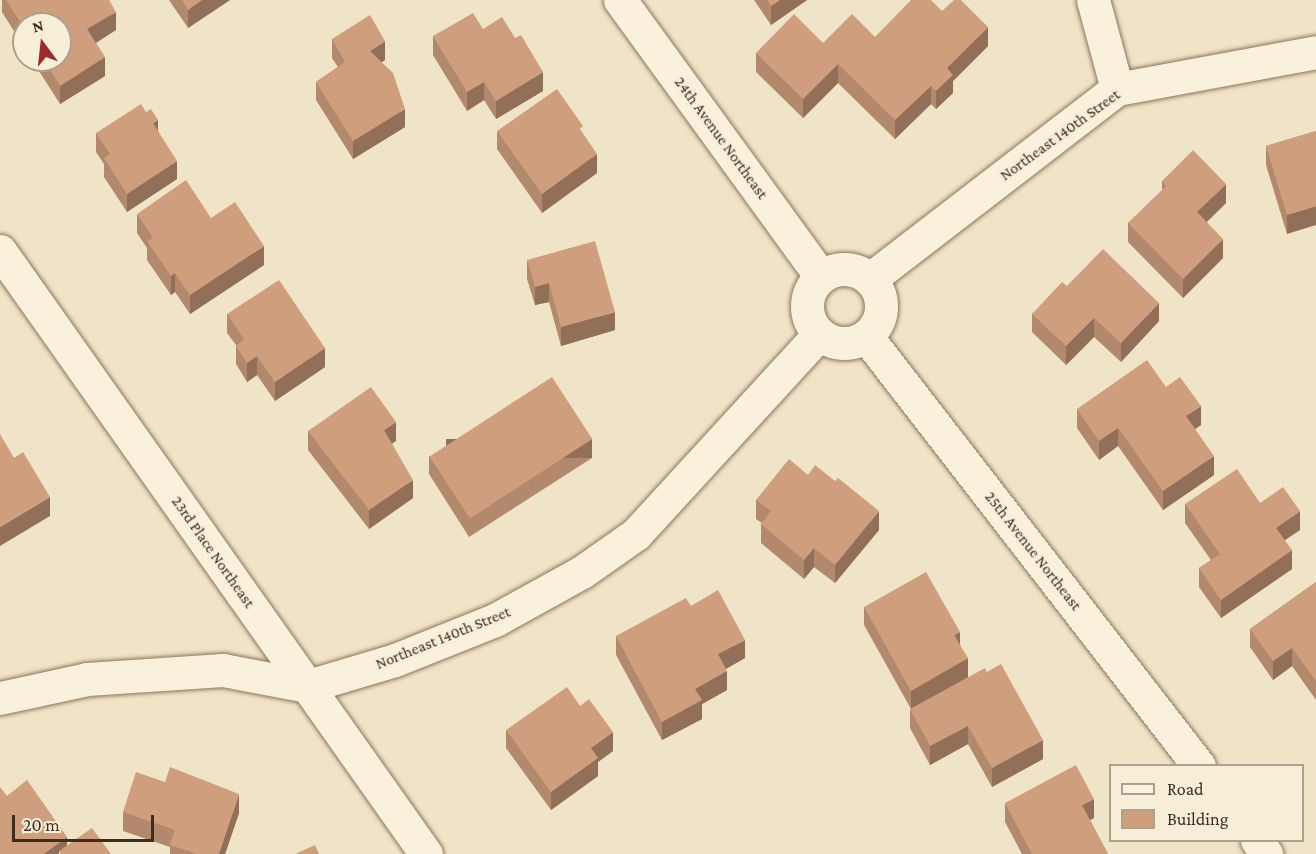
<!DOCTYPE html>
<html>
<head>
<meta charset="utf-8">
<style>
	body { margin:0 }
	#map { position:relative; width:1316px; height:854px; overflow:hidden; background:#f0e4c8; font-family:"Crimson Pro",serif }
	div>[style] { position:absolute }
	.roads { filter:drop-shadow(0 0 2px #8d765c) drop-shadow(0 0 2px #8d765c) }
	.minor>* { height:33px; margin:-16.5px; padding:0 16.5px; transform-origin:16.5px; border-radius:16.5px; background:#faf1dc }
	.minor>.ring { margin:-16.5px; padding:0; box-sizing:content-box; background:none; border:33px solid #faf1dc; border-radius:50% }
	.wall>* { inset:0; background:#b2896c }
	.shaded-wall>* { inset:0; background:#916f58; transform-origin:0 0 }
	.building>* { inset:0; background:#cf9f7d; transform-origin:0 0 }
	span { translate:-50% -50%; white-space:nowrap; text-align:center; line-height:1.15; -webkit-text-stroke:5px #f7eed8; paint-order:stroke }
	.street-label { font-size:16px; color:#3d2e20 }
	.legend { position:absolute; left:1109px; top:764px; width:195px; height:78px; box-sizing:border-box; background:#f7eed8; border:2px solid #ada18e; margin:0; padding:8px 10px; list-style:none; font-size:18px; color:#3d2e20 }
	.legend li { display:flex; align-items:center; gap:12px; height:30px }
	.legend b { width:30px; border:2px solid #ada18e }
	.north { position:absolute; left:12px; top:12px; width:60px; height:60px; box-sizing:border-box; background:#f7eed8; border:2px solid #ada18e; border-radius:50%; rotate:345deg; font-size:16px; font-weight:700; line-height:24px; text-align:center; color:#3d2e20 }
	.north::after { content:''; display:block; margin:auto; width:21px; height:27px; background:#9e2a2b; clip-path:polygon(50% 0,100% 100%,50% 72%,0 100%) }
	.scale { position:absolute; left:12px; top:815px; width:142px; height:27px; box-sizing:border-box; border:3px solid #3d2e20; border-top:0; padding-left:8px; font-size:18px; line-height:21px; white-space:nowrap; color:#3d2e20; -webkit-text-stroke:4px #f7eed8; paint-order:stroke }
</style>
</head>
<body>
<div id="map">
	<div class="roads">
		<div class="minor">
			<i style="left:620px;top:0;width:342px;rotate:54deg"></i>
			<i style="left:1093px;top:0;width:92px;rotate:74.9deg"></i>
			<i style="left:0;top:251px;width:738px;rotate:54.76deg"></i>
			<i class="ring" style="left:807px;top:269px;width:41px;height:41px"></i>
			<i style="left:870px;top:279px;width:312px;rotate:-37.6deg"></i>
			<i style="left:1117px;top:89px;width:202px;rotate:-10.5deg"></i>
			<i style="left:866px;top:336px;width:544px;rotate:52.25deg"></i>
			<i style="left:0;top:698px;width:89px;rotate:-12.3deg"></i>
			<i style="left:87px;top:679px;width:136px;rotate:-3.8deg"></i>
			<i style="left:223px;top:670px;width:86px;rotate:10.7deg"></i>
			<i style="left:308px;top:686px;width:91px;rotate:-16.6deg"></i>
			<i style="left:395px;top:660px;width:108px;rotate:-21.8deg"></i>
			<i style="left:495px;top:620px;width:99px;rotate:-28.9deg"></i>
			<i style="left:582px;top:572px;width:66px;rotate:-35.1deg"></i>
			<i style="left:636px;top:534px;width:271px;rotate:-47.5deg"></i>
			<i style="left:1257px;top:840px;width:17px;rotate:57deg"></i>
		</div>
	</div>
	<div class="wall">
		<i style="clip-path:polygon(2px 0,109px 0,116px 30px,96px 43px,105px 76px,60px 104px,32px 60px,60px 60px,24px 24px,24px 47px,2px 12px)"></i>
		<i style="clip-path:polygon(169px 0,230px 0,188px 28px)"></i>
		<i style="clip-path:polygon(754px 0,807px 0,771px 25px)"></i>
		<i style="clip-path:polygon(942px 11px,988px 46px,953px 81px,953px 93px,936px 109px,931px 104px,895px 139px,838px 83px,803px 118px,756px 72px,756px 53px,875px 37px)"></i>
		<i style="clip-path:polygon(483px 29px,543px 91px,496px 119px,484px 100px,467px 111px,433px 55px,433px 36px)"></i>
		<i style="clip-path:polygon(332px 39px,385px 60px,381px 62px,405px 127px,353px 159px,316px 100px,316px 82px,338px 67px,332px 58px)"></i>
		<i style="clip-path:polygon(146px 112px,158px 131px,177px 179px,127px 212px,104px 177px,104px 164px,96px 152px,96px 133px)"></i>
		<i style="clip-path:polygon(497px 131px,583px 134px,597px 173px,542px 213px,497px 149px)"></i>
		<i style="clip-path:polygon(1316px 131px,1287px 234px,1266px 165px,1266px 146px)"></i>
		<i style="clip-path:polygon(1162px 181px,1226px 203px,1207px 222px,1223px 258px,1183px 298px,1128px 242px,1128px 223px,1162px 191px)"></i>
		<i style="clip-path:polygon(137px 214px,211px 218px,264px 265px,190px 314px,175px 292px,171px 295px,147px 260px,147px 248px,137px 233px)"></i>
		<i style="clip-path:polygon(527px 260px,615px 330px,561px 346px,549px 302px,535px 305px,527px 279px)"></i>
		<i style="clip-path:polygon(1067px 286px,1159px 321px,1121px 362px,1094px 337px,1066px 365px,1032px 332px,1032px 314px)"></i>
		<i style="clip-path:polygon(227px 314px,325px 367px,275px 401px,257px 375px,247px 382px,236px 364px,236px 345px,227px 333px)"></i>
		<i style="clip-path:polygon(1166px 387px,1201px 425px,1195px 429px,1214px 475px,1163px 510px,1118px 446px,1099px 460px,1077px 428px,1077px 409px)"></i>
		<i style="clip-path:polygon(308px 431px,396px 441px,392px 443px,413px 498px,369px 529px,308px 450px)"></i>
		<i style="clip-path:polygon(429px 456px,592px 458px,469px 537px,429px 474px)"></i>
		<i style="clip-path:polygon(808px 475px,879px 530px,835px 583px,814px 567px,804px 579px,761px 543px,761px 524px,762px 523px,756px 519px,756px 500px)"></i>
		<i style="clip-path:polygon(1260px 503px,1300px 530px,1285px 540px,1292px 569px,1221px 618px,1199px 587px,1199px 568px,1211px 560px,1185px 523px,1185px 504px)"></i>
		<i style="clip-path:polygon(1316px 582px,1316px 700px,1292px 666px,1273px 680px,1250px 647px,1250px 629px)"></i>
		<i style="clip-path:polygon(691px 606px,745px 658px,726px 669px,727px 690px,702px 704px,702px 719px,662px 740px,616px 655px,616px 636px)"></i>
		<i style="clip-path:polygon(864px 607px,960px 644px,968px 677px,1043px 759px,992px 787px,968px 744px,930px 765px,910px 728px,910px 709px,911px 709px,864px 625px)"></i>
		<i style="clip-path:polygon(506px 730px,613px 751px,598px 762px,598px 776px,551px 810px,506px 748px)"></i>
		<i style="clip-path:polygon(1005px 803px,1094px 818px,1090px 820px,1108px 854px,1022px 854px,1005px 822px)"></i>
		<i style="clip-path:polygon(123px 812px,239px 813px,225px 854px,170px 854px,170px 847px,123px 831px)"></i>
	</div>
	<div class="shaded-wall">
		<i style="clip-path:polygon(202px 0,230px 0,188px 28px,188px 10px)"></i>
		<i style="clip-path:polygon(780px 0,807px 0,771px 25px,771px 6px)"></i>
		<i style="clip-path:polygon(116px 12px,116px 30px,87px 48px,87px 29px)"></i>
		<i style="clip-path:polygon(988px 27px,988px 46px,953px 81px,953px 93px,936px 109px,936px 91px,947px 68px)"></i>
		<i style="clip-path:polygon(385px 41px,385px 60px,370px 70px,370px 51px)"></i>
		<i style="clip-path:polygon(105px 57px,105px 76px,60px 104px,60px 86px)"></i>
		<i style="clip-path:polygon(838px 64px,838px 83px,803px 118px,803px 99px)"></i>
		<i style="clip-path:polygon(543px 72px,543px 91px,496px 119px,496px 101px)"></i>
		<i style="clip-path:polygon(484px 82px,484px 100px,467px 111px,467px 92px)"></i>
		<i style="clip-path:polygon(931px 86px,931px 104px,895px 139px,895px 120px)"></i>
		<i style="clip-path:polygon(405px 109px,405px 127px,353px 159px,353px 141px)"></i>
		<i style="clip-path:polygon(158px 120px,158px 139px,153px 123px)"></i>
		<i style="clip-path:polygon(597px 154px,597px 173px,542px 213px,542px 194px)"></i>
		<i style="clip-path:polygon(177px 161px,177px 179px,127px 212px,127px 194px)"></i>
		<i style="clip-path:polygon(1226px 184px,1226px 203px,1197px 231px,1197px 212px)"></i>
		<i style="clip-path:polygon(1316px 206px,1316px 225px,1287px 234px,1287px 215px)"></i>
		<i style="clip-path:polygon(1223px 239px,1223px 258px,1183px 298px,1183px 279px)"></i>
		<i style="clip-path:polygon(264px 246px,264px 265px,190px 314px,190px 295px)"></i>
		<i style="clip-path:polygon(175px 273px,175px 292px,171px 295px,171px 276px)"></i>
		<i style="clip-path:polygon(549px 283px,549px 302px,535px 305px,535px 287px)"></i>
		<i style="clip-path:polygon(1159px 303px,1159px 321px,1121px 362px,1121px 343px)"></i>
		<i style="clip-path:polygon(615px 312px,615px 330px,561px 346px,561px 327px)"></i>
		<i style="clip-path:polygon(1094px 318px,1094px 337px,1066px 365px,1066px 346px)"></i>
		<i style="clip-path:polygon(325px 348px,325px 367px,275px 401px,275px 382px)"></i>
		<i style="clip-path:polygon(257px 356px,257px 375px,247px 382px,247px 363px)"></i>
		<i style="clip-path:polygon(1201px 406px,1201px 425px,1186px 435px,1186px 416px)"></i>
		<i style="clip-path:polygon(396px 422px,396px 441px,384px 449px,384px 430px)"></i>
		<i style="clip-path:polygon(1118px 428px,1118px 446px,1099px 460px,1099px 441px)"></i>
		<i style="left:592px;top:439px;width:19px;height:146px;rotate:90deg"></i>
		<i style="clip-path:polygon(1214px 456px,1214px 475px,1163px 510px,1163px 491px)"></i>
		<i style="clip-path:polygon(413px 480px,413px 498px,369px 529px,369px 510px)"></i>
		<i style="clip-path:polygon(50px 497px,50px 516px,0 546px,0 527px)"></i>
		<i style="clip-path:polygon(879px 511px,879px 530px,835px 583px,835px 565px)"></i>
		<i style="clip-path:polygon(1300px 511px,1300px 530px,1276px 546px,1276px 528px)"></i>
		<i style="clip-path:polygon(814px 548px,814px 567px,804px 579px,804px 560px)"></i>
		<i style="clip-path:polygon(1292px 550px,1292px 569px,1221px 618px,1221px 600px)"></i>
		<i style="clip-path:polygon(960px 632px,960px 651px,954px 635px)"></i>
		<i style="clip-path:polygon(745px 640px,745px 658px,718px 673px,718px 654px)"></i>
		<i style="clip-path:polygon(1292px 648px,1292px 666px,1273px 680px,1273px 661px)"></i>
		<i style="clip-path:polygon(968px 658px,968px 677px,911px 710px,911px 691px)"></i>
		<i style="clip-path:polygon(727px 671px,727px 690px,702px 704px,702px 719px,662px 740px,662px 722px,695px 689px)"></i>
		<i style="clip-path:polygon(968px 726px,968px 744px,930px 765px,930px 746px)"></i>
		<i style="clip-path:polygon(613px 732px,613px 751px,598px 762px,598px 776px,551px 810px,551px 792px,591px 748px)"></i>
		<i style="clip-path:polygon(1043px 740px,1043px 759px,992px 787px,992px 768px)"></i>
		<i style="clip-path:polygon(239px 794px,239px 813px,225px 854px,219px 854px)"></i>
		<i style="clip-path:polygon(1094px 799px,1094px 818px,1082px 824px,1082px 805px)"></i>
		<i style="clip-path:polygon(67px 837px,67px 854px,59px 851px,59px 854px,43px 854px)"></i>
	</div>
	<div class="building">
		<i style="clip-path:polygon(6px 0,109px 0,116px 12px,87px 29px,105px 57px,60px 86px,44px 60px,60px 60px,60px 24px,24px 24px,24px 28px)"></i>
		<i style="clip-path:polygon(182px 0,202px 0,188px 10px)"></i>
		<i style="clip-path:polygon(767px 0,780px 0,771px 6px)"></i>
		<i style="clip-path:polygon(911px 0,931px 0,942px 11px,954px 0,961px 0,988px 27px,947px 68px,953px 75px,936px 91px,931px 86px,895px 120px,838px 64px,803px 99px,756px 53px,794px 14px,823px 43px,852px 14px,875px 37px)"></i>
		<i style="clip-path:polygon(473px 13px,483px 29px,502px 17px,515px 38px,521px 35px,543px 72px,496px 101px,484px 82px,467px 92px,433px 36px)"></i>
		<i style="clip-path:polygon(370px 15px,385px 41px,370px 51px,393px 73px,405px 109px,353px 141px,316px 82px,345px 62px,332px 39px)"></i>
		<i style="clip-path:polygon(557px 89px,583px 126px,580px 129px,597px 154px,542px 194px,497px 131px)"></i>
		<i style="clip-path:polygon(141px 104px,146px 112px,151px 109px,158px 120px,153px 123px,177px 161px,127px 194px,104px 158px,110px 154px,96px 133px)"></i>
		<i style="clip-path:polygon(1316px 131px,1316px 206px,1287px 215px,1266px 146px)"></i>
		<i style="clip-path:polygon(1193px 150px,1226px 184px,1197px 212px,1223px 239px,1183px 279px,1128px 223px,1166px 186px,1162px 181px)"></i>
		<i style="clip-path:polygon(186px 180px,211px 218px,235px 202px,264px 246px,190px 295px,175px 273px,171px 276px,147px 241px,153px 238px,137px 214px)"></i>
		<i style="clip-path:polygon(595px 241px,615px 312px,561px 327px,549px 283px,535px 287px,527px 260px)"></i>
		<i style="clip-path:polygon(1103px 249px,1159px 303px,1121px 343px,1094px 318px,1066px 346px,1032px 314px,1062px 282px,1067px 286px)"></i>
		<i style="clip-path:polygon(279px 280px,325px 348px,275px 382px,257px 356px,247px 363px,236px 346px,244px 339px,227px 314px)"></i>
		<i style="clip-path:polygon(1147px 360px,1166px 387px,1180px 377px,1201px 406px,1186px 416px,1214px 456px,1163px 491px,1118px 428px,1099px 441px,1077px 409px)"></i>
		<i style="left:552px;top:377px;width:74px;height:146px;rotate:57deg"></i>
		<i style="clip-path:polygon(371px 387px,396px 422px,384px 430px,413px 480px,369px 510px,308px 431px)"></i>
		<i style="clip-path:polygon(0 434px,14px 458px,23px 452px,50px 497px,0 527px)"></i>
		<i style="clip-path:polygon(789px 459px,808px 475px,815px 465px,835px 481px,838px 478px,879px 511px,835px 565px,814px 548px,804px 560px,761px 524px,771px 511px,756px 500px)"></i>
		<i style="clip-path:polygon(1237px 469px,1260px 503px,1283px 487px,1300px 511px,1276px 528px,1292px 550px,1221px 600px,1199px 568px,1220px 554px,1185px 504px)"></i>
		<i style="clip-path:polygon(926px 572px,960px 632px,954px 635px,968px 658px,911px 691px,864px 607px)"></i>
		<i style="clip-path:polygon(1316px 582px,1316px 681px,1292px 648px,1273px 661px,1250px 629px)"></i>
		<i style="clip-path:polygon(718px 590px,745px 640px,718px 654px,727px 671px,695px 689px,702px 700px,662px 722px,616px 636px,686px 598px,691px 606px)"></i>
		<i style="clip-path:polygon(1001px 664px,1043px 740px,992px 768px,968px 726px,930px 746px,910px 709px,985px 668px,987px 672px)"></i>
		<i style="clip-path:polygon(567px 687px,580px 706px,589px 699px,613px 732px,591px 748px,598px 758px,551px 792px,506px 730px)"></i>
		<i style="clip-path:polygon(1076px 765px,1094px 799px,1082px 805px,1108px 854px,1032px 854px,1005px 803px)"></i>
		<i style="clip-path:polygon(170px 767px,239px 794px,219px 854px,197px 854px,170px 845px,175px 830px,123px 812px,136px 772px,165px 782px)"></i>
		<i style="clip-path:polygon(27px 780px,67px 837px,43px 854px,0 854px,0 787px,7px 796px)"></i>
		<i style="clip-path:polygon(92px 828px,111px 854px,61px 854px,59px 851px)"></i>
		<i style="clip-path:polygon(315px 845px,319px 854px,295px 854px)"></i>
	</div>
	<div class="street-label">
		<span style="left:1060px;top:135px;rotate:-36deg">Northeast 140th Street</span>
		<span style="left:721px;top:138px;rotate:54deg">24th Avenue Northeast</span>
		<span style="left:1033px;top:551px;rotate:52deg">25th Avenue Northeast</span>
		<span style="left:213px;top:552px;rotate:55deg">23rd Place Northeast</span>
		<span style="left:443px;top:638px;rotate:-22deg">Northeast 140th Street</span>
	</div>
	<ul class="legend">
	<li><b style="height:8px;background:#faf1dc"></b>Road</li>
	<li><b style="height:16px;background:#cf9f7d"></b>Building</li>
	</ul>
	<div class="north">N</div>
	<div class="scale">20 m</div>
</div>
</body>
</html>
